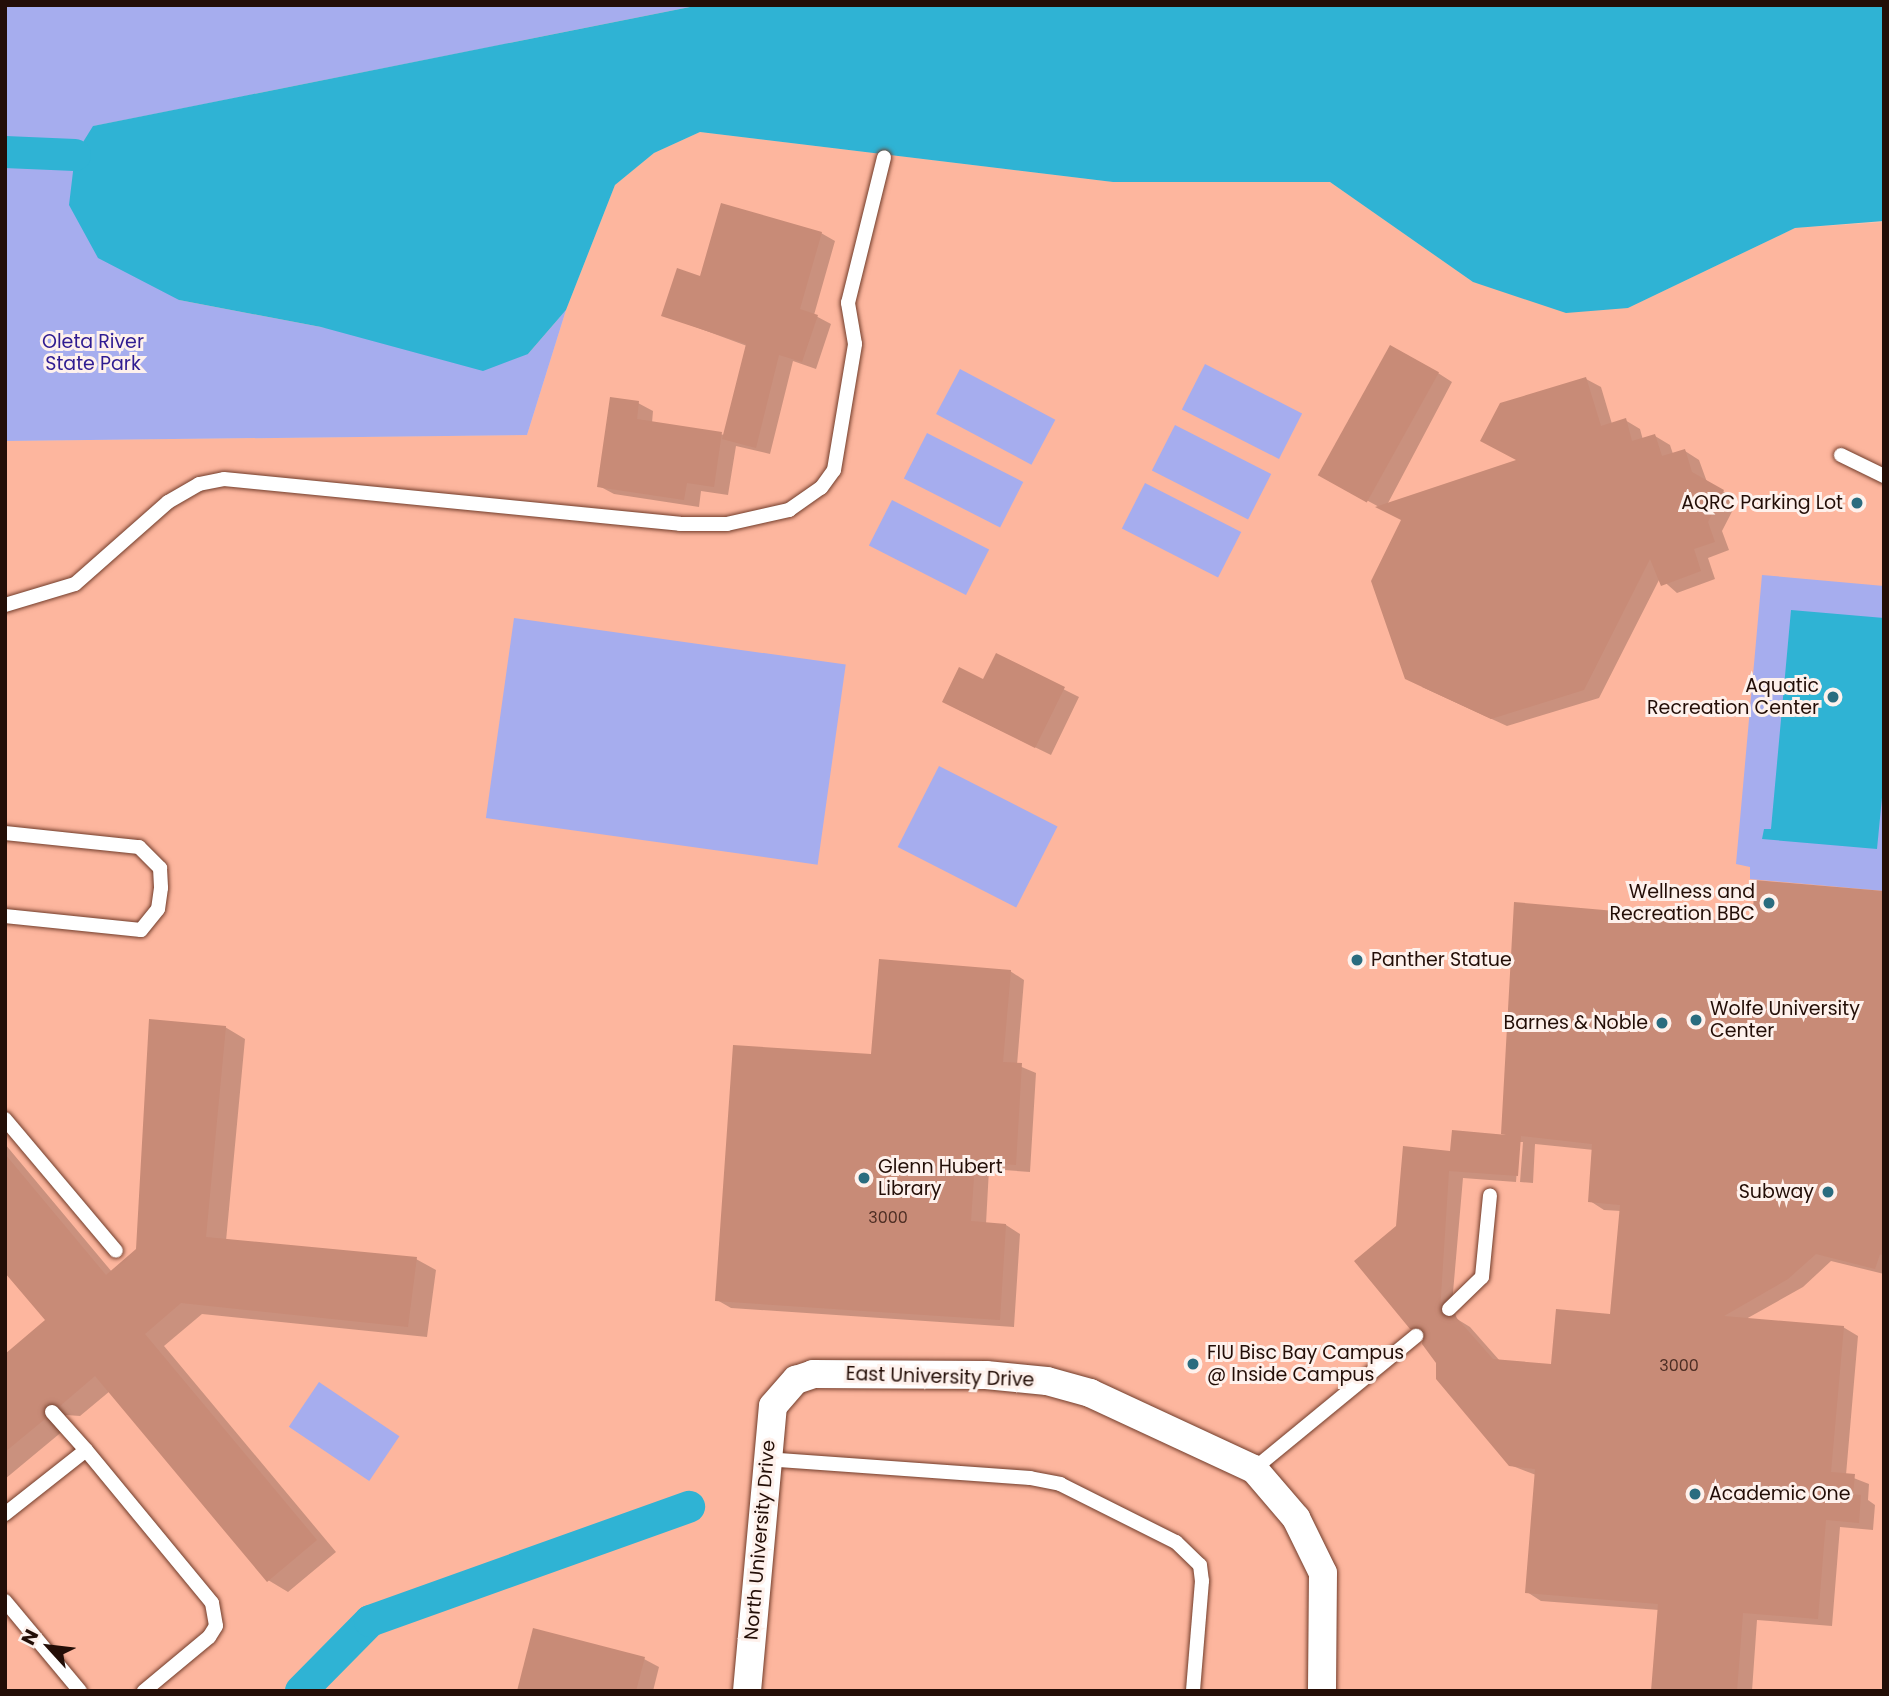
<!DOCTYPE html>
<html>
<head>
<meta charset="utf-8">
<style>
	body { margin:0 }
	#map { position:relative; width:1889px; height:1696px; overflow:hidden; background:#f9c6b4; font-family:Poppins,sans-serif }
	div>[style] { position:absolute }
	.built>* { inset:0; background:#fdb69e }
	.green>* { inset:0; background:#a6adee; transform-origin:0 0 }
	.water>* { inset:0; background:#2fb3d4 }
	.shadow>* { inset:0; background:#0003 }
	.canal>* { height:32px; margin:-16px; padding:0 16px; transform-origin:16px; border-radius:16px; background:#2fb3d4 }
	.building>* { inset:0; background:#c88b77; transform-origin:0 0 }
	.roads { filter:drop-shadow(0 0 2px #713c2a) drop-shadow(0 0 2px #713c2a) }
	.service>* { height:14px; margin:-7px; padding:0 7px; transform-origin:7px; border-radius:7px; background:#fff }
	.minor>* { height:28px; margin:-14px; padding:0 14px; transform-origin:14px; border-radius:14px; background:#fff }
	.dots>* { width:19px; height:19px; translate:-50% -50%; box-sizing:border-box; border:4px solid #fef1ec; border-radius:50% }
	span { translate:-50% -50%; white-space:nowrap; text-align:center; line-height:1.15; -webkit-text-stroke:6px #fef1ec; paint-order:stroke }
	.number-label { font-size:16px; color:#4c2d23 }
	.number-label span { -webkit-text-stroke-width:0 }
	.park-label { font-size:19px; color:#2f1c91 }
	.poi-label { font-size:19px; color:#230e07 }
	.right { translate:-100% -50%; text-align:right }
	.left { translate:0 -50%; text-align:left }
	.street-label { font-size:19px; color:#230e07 }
	.frame { position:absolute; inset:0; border:7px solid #230e07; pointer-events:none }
	.north { position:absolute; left:14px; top:1612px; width:70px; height:70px; -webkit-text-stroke:5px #fef1ec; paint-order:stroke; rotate:297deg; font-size:19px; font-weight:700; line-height:28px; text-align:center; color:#230e07 }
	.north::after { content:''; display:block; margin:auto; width:24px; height:32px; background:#230e07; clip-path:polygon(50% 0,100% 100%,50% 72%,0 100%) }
</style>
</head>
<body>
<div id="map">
	<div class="built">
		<i style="clip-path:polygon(700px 132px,1113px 182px,1330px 182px,1473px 282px,1628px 308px,1795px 228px,1884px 222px,1884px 1691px,5px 1691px,5px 441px,527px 435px,566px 310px,615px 185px,654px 153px)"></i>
	</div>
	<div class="green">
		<i style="clip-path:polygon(5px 5px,700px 5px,94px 126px,75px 155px,179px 300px,321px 327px,528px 354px,566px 310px,527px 435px,5px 441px)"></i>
		<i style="left:1205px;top:364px;width:109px;height:51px;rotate:27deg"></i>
		<i style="left:960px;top:369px;width:108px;height:51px;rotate:28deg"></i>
		<i style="left:1175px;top:425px;width:108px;height:51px;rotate:27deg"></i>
		<i style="left:927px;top:433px;width:108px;height:51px;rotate:27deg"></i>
		<i style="left:1145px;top:483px;width:108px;height:51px;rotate:27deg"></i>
		<i style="left:892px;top:500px;width:109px;height:51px;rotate:27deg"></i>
		<i style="clip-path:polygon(1762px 575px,1884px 586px,1884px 891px,1750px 879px,1750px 867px,1736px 864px)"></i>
		<i style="left:514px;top:618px;width:335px;height:202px;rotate:8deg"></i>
		<i style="left:939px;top:766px;width:133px;height:91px;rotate:27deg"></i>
		<i style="left:319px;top:1382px;width:97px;height:54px;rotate:34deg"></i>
	</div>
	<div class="water">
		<i style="clip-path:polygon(700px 5px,1884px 5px,1884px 221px,1795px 228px,1628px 308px,1566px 313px,1473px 282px,1330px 182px,1113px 182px,700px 132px,654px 153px,615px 185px,566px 310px,528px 354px,483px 371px,321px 327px,179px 300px,98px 258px,69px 205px,75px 155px,93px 126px)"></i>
		<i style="clip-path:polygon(1791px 610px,1884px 618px,1884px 777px,1877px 849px,1762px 839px,1764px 829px,1771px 829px)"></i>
	</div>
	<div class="shadow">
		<i style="clip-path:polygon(821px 233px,835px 241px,814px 315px,831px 324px,816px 369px,793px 361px,770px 454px,736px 446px,728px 495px,701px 491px,699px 507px,614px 494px,599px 486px,638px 403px,653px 411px,652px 423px,725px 435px,747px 346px,663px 315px,702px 278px)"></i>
		<i style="clip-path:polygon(1438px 373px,1452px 382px,1387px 505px,1519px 460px,1586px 379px,1601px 387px,1612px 424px,1625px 420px,1640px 429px,1643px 440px,1655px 436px,1670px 445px,1673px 454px,1685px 451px,1699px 460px,1707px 482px,1738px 500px,1722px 531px,1729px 550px,1708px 558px,1715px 579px,1677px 593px,1660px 578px,1599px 698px,1507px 726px,1422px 687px,1403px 520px,1337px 484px)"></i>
		<i style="clip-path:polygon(997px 656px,1079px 697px,1051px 755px,959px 710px,984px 681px)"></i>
		<i style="clip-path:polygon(evenodd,1884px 894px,1884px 1274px,1831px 1261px,1803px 1287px,1746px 1319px,1843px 1327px,1858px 1336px,1846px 1475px,1869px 1484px,1868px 1500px,1875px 1505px,1873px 1530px,1840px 1527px,1832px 1626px,1757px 1620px,1752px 1691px,1653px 1691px,1659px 1610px,1541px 1601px,1527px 1592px,1536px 1475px,1510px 1465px,1438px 1362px,1425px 1336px,1411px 1327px,1398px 1226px,1452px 1153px,1509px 1137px,1503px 1133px,1753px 925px,1884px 894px,1519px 1142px,1523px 1142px,1520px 1182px,1533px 1183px,1535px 1144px,1594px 1150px,1590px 1201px,1604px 1210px,1621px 1211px,1612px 1315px,1552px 1366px,1500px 1361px,1470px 1327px,1457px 1319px,1452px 1304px,1463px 1178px,1516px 1182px,1519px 1142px)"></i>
		<i style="clip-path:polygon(1010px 971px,1024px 980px,1017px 1065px,1036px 1073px,1030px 1172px,989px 1169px,986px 1224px,1006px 1225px,1020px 1234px,1014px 1327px,731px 1308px,717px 1300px,873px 1056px)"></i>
		<i style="clip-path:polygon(225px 1027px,245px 1039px,226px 1241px,416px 1259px,436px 1270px,427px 1337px,202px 1314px,164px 1346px,336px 1552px,288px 1592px,268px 1580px,110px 1391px,80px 1416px,66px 1415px,64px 1430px,5px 1479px,5px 1356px,48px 1320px,5px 1270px,5px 1144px,112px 1272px,138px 1250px)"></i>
		<i style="clip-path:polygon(644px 1659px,659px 1667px,653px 1691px,519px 1691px)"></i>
	</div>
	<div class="canal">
		<i style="left:5px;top:152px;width:70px;rotate:2.5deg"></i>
		<i style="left:301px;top:1691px;width:98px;rotate:-45.4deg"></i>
		<i style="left:370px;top:1621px;width:339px;rotate:-19.7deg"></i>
	</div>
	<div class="building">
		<i style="clip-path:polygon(721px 203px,822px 232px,800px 309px,818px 315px,802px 362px,779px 355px,756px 448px,722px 439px,746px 344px,661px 316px,677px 268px,700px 276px)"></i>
		<i style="left:1390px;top:345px;width:56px;height:149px;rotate:29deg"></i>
		<i style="clip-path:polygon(1586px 377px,1601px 426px,1626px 418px,1632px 441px,1655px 434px,1662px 456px,1685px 449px,1692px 472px,1724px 490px,1708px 522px,1715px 542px,1694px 549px,1701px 571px,1661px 586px,1650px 559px,1584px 690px,1491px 719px,1405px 679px,1371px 581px,1401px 520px,1375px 507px,1516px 460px,1480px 441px,1500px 403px)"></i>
		<i style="clip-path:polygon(610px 397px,639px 401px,637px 419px,722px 432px,714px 487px,687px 483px,684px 500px,597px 487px)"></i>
		<i style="clip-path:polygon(996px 653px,1065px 687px,1035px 748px,942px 702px,959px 667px,983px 679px)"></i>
		<i style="clip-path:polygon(evenodd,1755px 880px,1884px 891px,1884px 1256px,1880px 1254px,1875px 1269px,1816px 1254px,1788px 1279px,1724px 1316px,1844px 1326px,1831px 1472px,1855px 1474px,1853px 1494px,1861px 1495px,1859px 1523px,1826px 1520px,1818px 1619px,1743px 1613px,1737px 1691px,1651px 1691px,1658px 1604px,1525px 1593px,1535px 1469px,1509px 1466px,1436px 1379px,1436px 1363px,1422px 1344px,1424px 1330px,1410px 1329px,1354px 1261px,1396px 1226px,1403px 1146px,1450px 1151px,1452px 1130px,1507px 1135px,1501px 1134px,1514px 902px,1752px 923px,1755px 880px,1521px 1136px,1592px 1144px,1588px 1202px,1620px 1205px,1610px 1314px,1556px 1309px,1551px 1364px,1493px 1359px,1455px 1316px,1446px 1318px,1440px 1311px,1449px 1171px,1518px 1176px,1521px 1136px)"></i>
		<i style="clip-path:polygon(879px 959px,1011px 970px,1003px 1062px,1022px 1063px,1016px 1165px,975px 1162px,971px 1221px,1006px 1224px,1000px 1320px,715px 1301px,733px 1045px,871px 1054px)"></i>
		<i style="clip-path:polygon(149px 1019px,226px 1026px,206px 1237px,417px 1257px,408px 1327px,181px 1303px,145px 1334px,317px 1540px,267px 1582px,95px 1376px,60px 1406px,46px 1404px,45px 1419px,5px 1452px,5px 1354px,45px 1320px,5px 1273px,5px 1154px,106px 1275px,136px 1249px)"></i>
		<i style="clip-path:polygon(533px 1628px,645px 1657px,636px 1691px,517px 1691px)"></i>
	</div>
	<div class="roads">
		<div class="service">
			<i style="left:1841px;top:455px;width:48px;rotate:26deg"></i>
			<i style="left:5px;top:605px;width:73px;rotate:-16.7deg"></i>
			<i style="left:75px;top:584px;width:124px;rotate:-41.4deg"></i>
			<i style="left:168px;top:502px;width:36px;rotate:-30deg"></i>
			<i style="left:199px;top:484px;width:25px;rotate:-11deg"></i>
			<i style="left:224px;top:479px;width:458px;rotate:5.6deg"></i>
			<i style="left:680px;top:524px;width:47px"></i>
			<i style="left:727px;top:524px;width:64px;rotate:-12.7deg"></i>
			<i style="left:789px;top:510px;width:39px;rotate:-35deg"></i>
			<i style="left:821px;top:488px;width:22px;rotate:-54deg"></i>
			<i style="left:834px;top:470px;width:128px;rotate:-80.5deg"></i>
			<i style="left:855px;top:344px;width:42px;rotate:-99.7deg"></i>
			<i style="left:848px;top:303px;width:150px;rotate:-76.1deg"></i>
			<i style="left:5px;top:833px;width:135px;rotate:6deg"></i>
			<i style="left:139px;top:847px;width:30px;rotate:45deg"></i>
			<i style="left:160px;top:868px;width:20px;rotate:87deg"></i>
			<i style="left:161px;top:888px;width:21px;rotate:98deg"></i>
			<i style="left:158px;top:909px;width:27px;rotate:129deg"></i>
			<i style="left:141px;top:930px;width:137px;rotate:-174.1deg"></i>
			<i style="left:5px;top:1119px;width:172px;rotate:49.9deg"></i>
			<i style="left:1449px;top:1309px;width:46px;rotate:-44.1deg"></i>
			<i style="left:1482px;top:1277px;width:82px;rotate:-84.4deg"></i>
			<i style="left:52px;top:1412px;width:51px;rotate:48.2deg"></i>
			<i style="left:765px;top:1459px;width:266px;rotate:4.1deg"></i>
			<i style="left:1030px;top:1478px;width:31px;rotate:11deg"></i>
			<i style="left:1060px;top:1484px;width:130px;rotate:26.6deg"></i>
			<i style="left:1176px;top:1542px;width:33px;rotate:44deg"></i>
			<i style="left:1200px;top:1565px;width:16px;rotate:83deg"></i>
			<i style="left:1202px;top:1581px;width:110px;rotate:94.7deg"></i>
			<i style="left:1254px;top:1469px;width:210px;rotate:-39.4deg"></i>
			<i style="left:5px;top:1514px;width:103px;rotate:-38.3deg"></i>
			<i style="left:86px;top:1450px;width:198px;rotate:50.5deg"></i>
			<i style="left:212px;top:1603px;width:23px;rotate:80deg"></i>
			<i style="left:216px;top:1626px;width:13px;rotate:122deg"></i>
			<i style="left:209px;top:1637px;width:85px;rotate:140.3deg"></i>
			<i style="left:5px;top:1601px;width:117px;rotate:50.2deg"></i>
		</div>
		<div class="minor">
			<i style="left:747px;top:1691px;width:286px;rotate:-84.8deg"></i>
			<i style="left:773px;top:1406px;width:35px;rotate:-49deg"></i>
			<i style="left:796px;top:1380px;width:18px;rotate:-19deg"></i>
			<i style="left:813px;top:1374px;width:173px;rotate:0.3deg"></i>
			<i style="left:986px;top:1375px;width:61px;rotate:5.6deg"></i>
			<i style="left:1047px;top:1381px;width:45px;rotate:15.6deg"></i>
			<i style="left:1090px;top:1393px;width:181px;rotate:24.9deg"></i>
			<i style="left:1254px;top:1469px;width:65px;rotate:49.4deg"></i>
			<i style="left:1296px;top:1518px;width:61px;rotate:63.9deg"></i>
			<i style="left:1323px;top:1573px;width:118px;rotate:90.5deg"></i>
		</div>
	</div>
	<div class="dots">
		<i style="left:1857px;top:503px;background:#2a6c7f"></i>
		<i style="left:1833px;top:697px;background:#2a6c7f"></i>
		<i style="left:1769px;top:903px;background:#2a6c7f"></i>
		<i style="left:1357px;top:960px;background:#2a6c7f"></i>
		<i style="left:1696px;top:1020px;background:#2a6c7f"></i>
		<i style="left:1662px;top:1023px;background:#2a6c7f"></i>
		<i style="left:864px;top:1178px;background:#2a6c7f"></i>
		<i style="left:1828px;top:1192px;background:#2a6c7f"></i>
		<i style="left:1193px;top:1364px;background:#2a6c7f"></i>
		<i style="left:1695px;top:1494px;background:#2a6c7f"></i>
	</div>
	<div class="number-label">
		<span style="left:888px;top:1218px">3000</span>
		<span style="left:1679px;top:1366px">3000</span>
	</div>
	<div class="park-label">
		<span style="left:93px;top:353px">Oleta River<br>State Park</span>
	</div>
	<div class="poi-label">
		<span class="right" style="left:1843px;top:503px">AQRC Parking Lot</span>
		<span class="right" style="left:1819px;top:697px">Aquatic<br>Recreation Center</span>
		<span class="right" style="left:1755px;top:903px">Wellness and<br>Recreation BBC</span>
		<span class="left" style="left:1371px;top:960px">Panther Statue</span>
		<span class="left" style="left:1710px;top:1020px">Wolfe University<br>Center</span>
		<span class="right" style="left:1648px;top:1023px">Barnes &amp; Noble</span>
		<span class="left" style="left:878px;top:1178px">Glenn Hubert<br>Library</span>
		<span class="right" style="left:1814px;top:1192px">Subway</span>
		<span class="left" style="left:1207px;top:1364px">FIU Bisc Bay Campus<br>@ Inside Campus</span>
		<span class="left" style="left:1709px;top:1494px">Academic One</span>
	</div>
	<div class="street-label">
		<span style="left:940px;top:1377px;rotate:2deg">East University Drive</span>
		<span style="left:760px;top:1540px;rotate:-85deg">North University Drive</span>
	</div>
	<div class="frame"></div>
	<div class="north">N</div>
</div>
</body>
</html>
